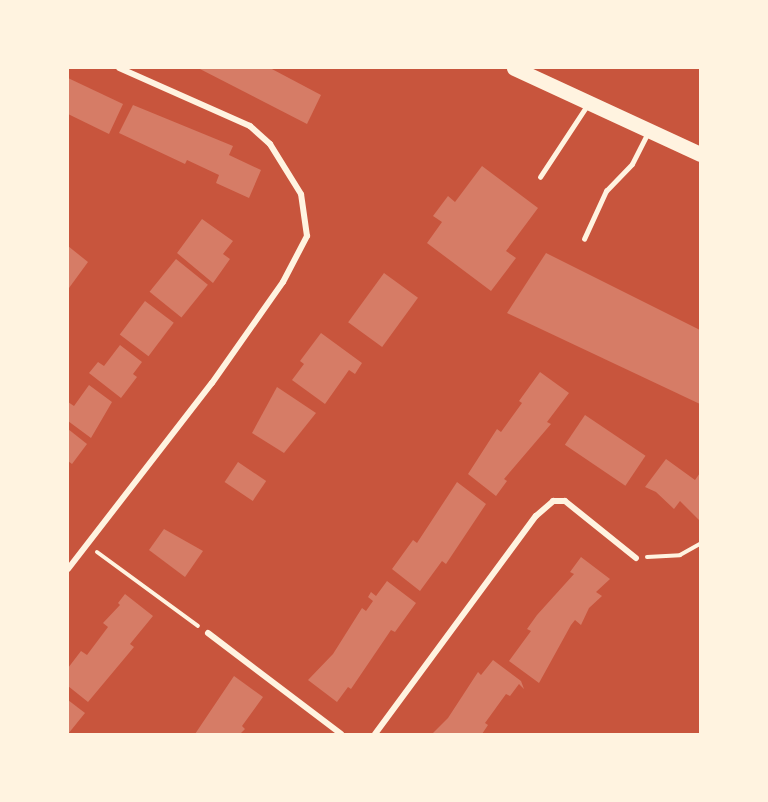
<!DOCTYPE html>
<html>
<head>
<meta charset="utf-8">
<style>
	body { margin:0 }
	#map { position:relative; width:768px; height:802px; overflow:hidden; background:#c8553d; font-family:Roboto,sans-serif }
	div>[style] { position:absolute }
	.building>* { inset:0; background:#d67c66; transform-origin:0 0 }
	.path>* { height:4px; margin:-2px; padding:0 2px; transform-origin:2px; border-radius:2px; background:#fff3e0 }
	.service>* { height:4.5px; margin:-2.25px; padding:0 2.25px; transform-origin:2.25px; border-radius:2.25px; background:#fff3e0 }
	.minor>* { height:6px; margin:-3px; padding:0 3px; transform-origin:3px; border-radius:3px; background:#fff3e0 }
	.primary>* { height:15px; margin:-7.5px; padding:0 7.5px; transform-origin:7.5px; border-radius:7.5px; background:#fff3e0 }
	span { translate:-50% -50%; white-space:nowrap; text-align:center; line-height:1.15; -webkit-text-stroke:5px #fff3e0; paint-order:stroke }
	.frame { position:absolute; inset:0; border:69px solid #fff3e0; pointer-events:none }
</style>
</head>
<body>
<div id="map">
	<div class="building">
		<i style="clip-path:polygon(198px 68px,270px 68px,321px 95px,307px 124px)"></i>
		<i style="clip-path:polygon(68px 78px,123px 104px,109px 134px,68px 114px)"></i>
		<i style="clip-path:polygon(133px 105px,233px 146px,229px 155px,261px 170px,249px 198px,216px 183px,219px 175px,187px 160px,185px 164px,119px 133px)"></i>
		<i style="clip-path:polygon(482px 166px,538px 208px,506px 251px,516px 258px,491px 291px,427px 243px,442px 222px,433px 216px,448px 196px,455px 202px)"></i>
		<i style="clip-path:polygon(202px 219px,233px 241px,223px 254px,230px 259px,213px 283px,177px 253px)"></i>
		<i style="clip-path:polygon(68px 246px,88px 262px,69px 288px,68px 287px)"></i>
		<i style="clip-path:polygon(546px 253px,700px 330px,700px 404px,507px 313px)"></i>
		<i style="left:176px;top:259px;width:41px;height:42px;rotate:39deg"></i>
		<i style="left:384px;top:273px;width:42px;height:61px;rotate:36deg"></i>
		<i style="left:145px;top:301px;width:36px;height:42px;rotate:37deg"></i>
		<i style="clip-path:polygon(321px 333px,362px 363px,355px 374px,349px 370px,325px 404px,292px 380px,304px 364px,300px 361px)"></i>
		<i style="clip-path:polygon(120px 345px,142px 362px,133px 374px,137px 377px,121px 398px,89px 373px,98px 362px,104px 366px)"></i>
		<i style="clip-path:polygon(540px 372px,569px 393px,547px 422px,551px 424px,504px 479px,507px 481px,496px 496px,468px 474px,497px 429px,501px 432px,522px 403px,519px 401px)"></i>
		<i style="clip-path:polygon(89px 385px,112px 402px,91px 438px,68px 421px,68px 402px,74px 406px)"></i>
		<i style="clip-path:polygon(277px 387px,316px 413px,284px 453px,252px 433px)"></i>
		<i style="left:585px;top:415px;width:73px;height:36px;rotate:34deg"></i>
		<i style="clip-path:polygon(68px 429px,87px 444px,72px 464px,68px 461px)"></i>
		<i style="clip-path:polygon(666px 459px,695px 480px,700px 473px,700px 521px,680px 501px,674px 509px,656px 492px,645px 487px)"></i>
		<i style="left:238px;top:462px;width:34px;height:24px;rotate:34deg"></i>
		<i style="clip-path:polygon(457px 482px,486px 504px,446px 564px,442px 561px,420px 591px,392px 569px,413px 540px,417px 543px)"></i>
		<i style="clip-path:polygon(164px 529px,203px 551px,185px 577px,149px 550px)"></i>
		<i style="clip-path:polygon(581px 557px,610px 579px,596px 592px,602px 596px,589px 608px,581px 625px,575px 620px,571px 625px,539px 683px,509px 661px,531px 631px,527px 629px,537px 615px,574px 574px,570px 572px)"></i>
		<i style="clip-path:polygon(387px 581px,416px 603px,395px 632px,391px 630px,351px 689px,348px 687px,337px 702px,308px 680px,333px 654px,362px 608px,366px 611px,373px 601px,368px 597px,371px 592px,376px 596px)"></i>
		<i style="clip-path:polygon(125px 594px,153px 616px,130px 644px,134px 647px,88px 702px,68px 686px,68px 668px,81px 651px,87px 655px,108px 627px,103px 623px,120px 605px,118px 603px)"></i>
		<i style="clip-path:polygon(493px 660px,521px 681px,524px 689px,519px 684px,510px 696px,506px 694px,485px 723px,488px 725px,482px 734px,432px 734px,448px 718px,478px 672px,481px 675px)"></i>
		<i style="clip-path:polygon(234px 676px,263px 697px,242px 726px,245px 729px,240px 734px,195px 734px)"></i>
		<i style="clip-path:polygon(68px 700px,85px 713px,68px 734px)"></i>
	</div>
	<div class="path">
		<i style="left:97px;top:552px;width:125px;rotate:36.2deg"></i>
		<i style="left:647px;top:557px;width:33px;rotate:-3deg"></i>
		<i style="left:680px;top:555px;width:23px;rotate:-29deg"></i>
	</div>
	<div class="service">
		<i style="left:540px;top:177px;width:87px;rotate:-56.7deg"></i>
		<i style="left:584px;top:239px;width:53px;rotate:-65.4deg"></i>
		<i style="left:606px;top:191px;width:37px;rotate:-46deg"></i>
		<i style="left:632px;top:164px;width:35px;rotate:-63deg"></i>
	</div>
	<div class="minor">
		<i style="left:68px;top:569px;width:235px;rotate:-52.3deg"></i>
		<i style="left:212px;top:383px;width:123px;rotate:-54.9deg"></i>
		<i style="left:283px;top:282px;width:52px;rotate:-62.4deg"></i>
		<i style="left:307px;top:236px;width:42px;rotate:-98.1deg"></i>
		<i style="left:301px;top:194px;width:59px;rotate:-121.8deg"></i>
		<i style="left:270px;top:144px;width:27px;rotate:-138deg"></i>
		<i style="left:250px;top:126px;width:143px;rotate:-156.1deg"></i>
		<i style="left:208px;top:633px;width:167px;rotate:37.2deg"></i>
		<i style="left:375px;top:734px;width:271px;rotate:-53.6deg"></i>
		<i style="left:536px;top:516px;width:23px;rotate:-41deg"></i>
		<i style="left:553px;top:501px;width:12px"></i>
		<i style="left:565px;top:501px;width:91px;rotate:38.8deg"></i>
	</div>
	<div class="primary">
		<i style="left:514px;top:68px;width:205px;rotate:24.8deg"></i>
	</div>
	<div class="frame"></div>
</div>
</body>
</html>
